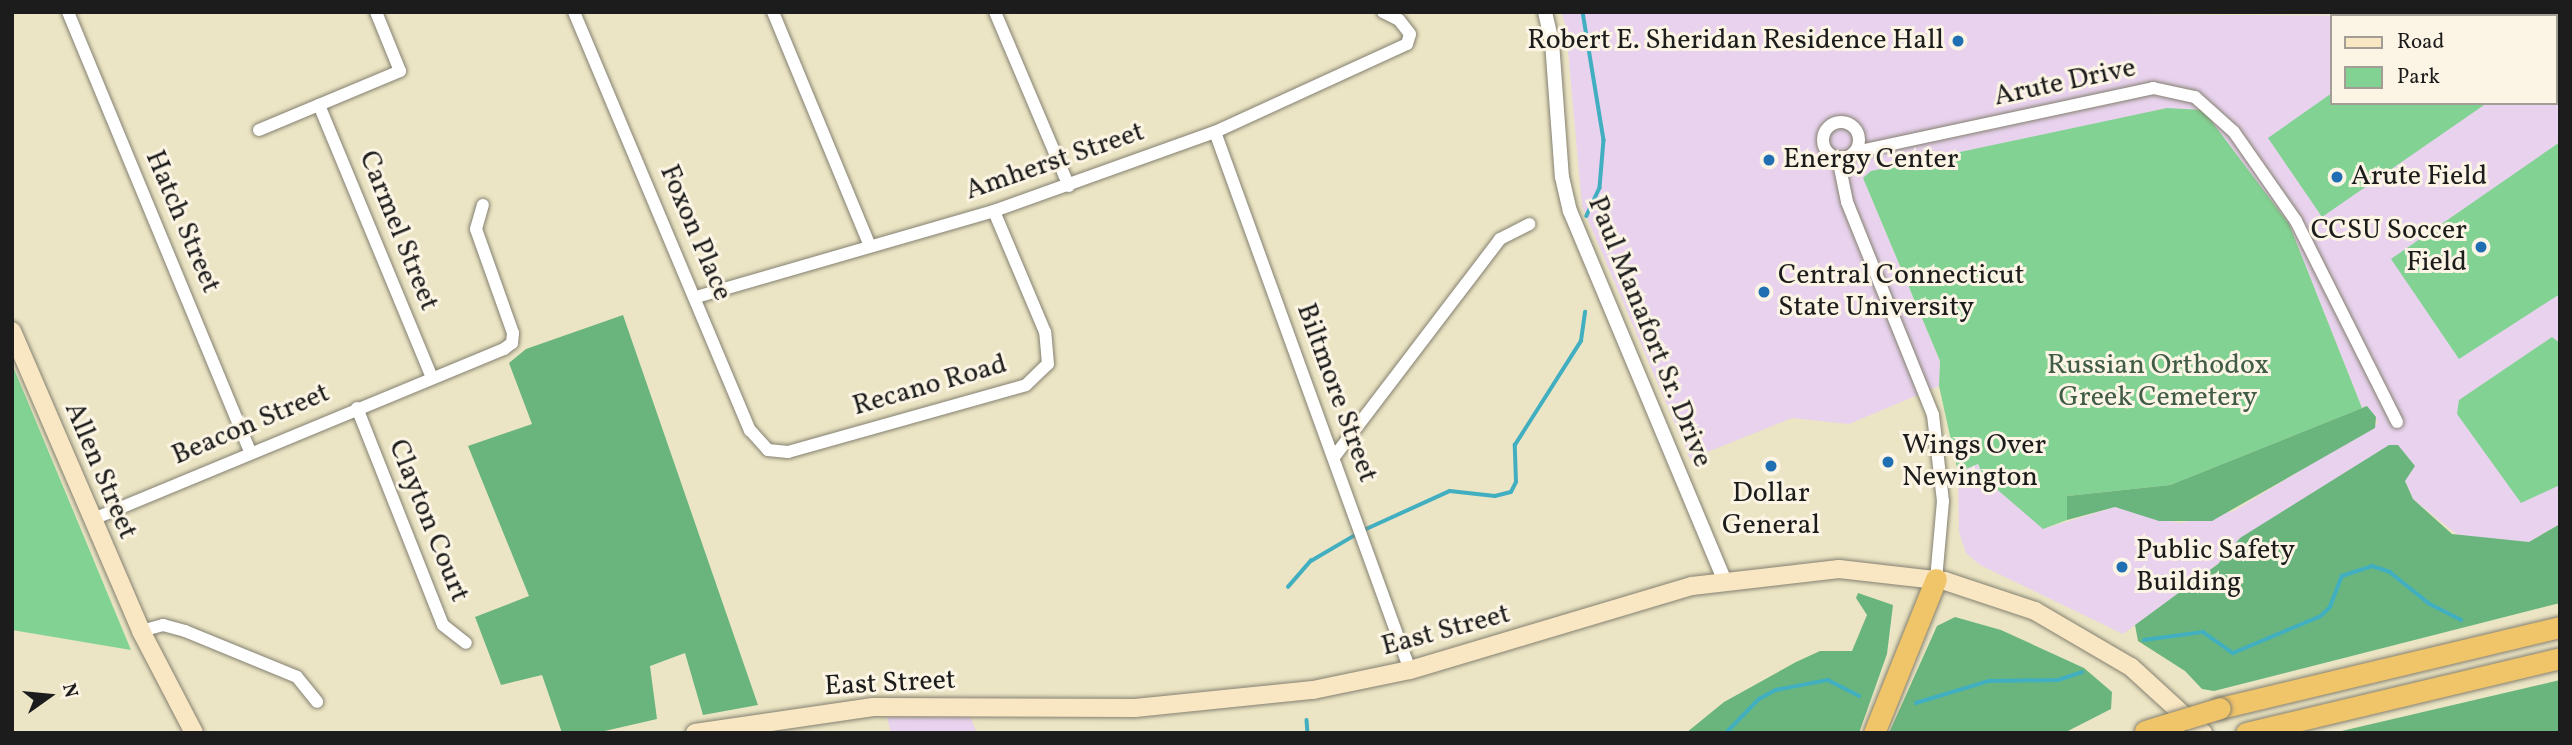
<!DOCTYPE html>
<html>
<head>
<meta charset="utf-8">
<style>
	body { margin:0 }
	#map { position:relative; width:2572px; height:745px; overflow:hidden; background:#ece5c5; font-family:Vollkorn,serif }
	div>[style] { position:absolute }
	.built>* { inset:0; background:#e8d2ee }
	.green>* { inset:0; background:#82d393 }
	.forest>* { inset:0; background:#69b57d }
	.stream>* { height:3.5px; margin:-1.75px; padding:0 1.75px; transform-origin:1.75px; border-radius:1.75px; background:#42afc1 }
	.roads { filter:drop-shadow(0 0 2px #848070) drop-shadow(0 0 2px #848070) }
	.minor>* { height:12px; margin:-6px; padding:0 6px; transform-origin:6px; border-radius:6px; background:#fff }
	.minor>.ring { margin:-6px; padding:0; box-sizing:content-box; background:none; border:12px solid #fff; border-radius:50% }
	.tertiary>* { height:14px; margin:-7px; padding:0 7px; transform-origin:7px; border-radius:7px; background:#fff }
	.secondary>* { height:18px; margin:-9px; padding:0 9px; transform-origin:9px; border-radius:9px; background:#f9e7c3 }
	.motorway>* { height:21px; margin:-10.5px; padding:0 10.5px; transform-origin:10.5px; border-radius:10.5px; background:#f0c469 }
	.bridges { filter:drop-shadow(0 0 2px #848070) drop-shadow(0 0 2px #848070) }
	.motorway-bridge>* { height:21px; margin:-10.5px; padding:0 10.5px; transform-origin:10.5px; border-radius:10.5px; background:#f0c469 }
	.dots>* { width:19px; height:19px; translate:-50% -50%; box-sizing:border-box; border:4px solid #fcf5e5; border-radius:50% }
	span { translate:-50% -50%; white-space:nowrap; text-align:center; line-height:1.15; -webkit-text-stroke:6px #fcf5e5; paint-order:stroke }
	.poi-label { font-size:28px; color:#1c1c1c }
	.right { translate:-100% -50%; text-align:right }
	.left { translate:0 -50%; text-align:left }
	.street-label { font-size:28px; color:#1c1c1c }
	.park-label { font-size:28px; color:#405c46 }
	.frame { position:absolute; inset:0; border:14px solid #1c1c1c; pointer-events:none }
	.legend { position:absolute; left:2330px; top:14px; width:228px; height:91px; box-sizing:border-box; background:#fcf5e5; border:2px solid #a29e95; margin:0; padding:9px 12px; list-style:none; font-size:21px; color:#1c1c1c }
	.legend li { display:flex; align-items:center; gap:14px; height:35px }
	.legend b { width:35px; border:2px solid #a29e95 }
	.north { position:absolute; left:14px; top:661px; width:70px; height:70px; -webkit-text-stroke:5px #fcf5e5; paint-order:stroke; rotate:75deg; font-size:19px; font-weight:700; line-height:28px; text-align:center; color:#1c1c1c }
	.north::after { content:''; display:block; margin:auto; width:24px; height:32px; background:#1c1c1c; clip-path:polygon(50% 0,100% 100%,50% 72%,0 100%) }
</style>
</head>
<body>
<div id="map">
	<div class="built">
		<i style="clip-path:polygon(1561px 12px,2477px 16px,2332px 16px,2332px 103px,2556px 103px,2556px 53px,2560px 54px,2560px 524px,2529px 542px,2460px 537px,2413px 499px,2405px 481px,2240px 538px,2218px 564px,2123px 634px,1980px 565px,1966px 553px,1959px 532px,1958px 472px,1977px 464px,2043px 529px,2115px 507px,2180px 523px,2234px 511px,2378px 423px,2367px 406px,2362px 408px,2289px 224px,1863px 178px,1940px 361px,1939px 386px,1849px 424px,1792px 418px,1690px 459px,1582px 206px,1566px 28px)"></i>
		<i style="clip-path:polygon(970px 716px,977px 733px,891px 733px,887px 717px)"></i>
	</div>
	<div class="green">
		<i style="clip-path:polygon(2332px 93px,2332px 103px,2487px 103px,2322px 217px,2268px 138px)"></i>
		<i style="clip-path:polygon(2167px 108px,2203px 110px,2289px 224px,2362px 408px,2170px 485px,2067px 496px,2067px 520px,2043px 529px,1985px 479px,1978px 464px,1958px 472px,1939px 386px,1940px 361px,1863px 178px,1871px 171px)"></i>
		<i style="clip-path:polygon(2560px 142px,2560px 294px,2459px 359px,2391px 259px)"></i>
		<i style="clip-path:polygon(2552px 337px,2560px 343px,2560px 485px,2521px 503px,2457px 414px,2459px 400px)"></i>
		<i style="clip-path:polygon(12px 364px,87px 544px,131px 650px,12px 630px)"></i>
	</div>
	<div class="forest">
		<i style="clip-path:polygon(623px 315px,758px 705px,703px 715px,685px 653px,650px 666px,657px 719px,596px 733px,562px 733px,542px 675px,501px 685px,475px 617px,529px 596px,468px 446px,532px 424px,509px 363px,526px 349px)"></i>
		<i style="clip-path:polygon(2367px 406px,2376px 417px,2375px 428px,2212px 521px,2159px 521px,2115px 507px,2067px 520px,2067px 496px,2170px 485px)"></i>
		<i style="clip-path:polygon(2389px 445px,2398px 445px,2415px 466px,2405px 481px,2413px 499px,2452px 534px,2529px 542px,2560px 524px,2560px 603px,2214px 691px,2202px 689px,2185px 671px,2138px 641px,2135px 625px,2218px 564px,2240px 538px)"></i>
		<i style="clip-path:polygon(1858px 593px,1893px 605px,1887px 654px,1859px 733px,1686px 733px,1724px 702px,1796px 662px,1820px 651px,1852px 651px,1867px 615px,1856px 598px)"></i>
		<i style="clip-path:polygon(1955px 617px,2001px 630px,2084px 668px,2112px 692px,2111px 709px,2064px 733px,1889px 733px,1937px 626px)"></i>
		<i style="clip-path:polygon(2560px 680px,2560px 733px,2333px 733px)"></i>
	</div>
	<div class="stream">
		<i style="left:1583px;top:12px;width:130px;rotate:80.7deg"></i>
		<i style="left:1604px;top:140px;width:48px;rotate:94.8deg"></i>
		<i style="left:1600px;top:188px;width:31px;rotate:115deg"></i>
		<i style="left:1364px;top:530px;width:94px;rotate:-24.4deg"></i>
		<i style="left:1450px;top:491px;width:45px;rotate:6.3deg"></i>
		<i style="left:1495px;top:496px;width:16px;rotate:-14deg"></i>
		<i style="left:1511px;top:492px;width:11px;rotate:-63deg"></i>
		<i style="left:1516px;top:482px;width:37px;rotate:-92deg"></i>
		<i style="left:1515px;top:445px;width:123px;rotate:-57.6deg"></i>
		<i style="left:1581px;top:341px;width:29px;rotate:-82deg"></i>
		<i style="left:1288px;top:587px;width:35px;rotate:-49deg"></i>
		<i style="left:1311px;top:561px;width:53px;rotate:-30.4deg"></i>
		<i style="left:2144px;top:640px;width:60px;rotate:-7.7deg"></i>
		<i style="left:2203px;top:632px;width:37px;rotate:35deg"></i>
		<i style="left:2233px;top:653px;width:95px;rotate:-22.8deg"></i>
		<i style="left:2321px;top:616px;width:13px;rotate:-45deg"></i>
		<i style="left:2330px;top:607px;width:33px;rotate:-69deg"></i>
		<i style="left:2342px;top:576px;width:32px;rotate:-18deg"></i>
		<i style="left:2372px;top:566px;width:19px;rotate:18deg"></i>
		<i style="left:2390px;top:572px;width:51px;rotate:38.7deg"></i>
		<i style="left:2430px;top:604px;width:35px;rotate:27deg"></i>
		<i style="left:1916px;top:703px;width:76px;rotate:-16.8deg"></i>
		<i style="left:1989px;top:681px;width:69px;rotate:-0.8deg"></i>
		<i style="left:2058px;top:680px;width:25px;rotate:-18deg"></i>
		<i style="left:1307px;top:720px;width:13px;rotate:86deg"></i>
		<i style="left:1726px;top:733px;width:47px;rotate:-45.9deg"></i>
		<i style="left:1759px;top:699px;width:19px;rotate:-28deg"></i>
		<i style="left:1776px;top:690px;width:53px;rotate:-10.9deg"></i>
		<i style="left:1828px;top:680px;width:35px;rotate:27deg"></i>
	</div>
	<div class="roads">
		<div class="minor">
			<i style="left:68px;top:12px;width:475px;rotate:67.5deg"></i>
			<i style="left:574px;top:12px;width:454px;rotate:67.2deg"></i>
			<i style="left:750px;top:430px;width:27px;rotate:48deg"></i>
			<i style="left:768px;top:450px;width:20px;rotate:6deg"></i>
			<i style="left:788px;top:452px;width:247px;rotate:-15.7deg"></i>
			<i style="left:1026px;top:385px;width:30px;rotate:-44deg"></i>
			<i style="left:1048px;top:364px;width:32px;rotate:-95deg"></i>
			<i style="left:1045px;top:332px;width:131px;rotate:-112.9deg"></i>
			<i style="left:773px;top:12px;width:253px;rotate:67.5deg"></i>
			<i style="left:995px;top:12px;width:189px;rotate:67deg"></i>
			<i style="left:319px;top:105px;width:293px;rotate:67.5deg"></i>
			<i class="ring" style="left:1823px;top:122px;width:24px;height:24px"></i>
			<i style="left:259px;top:130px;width:153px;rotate:-22.7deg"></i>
			<i style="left:400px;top:71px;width:64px;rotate:-112.1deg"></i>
			<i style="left:1215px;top:132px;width:572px;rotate:70.08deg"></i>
			<i style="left:1855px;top:152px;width:305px;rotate:-12.1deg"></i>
			<i style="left:2153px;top:88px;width:43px;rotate:12.1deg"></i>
			<i style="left:2195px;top:97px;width:52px;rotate:41.9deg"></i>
			<i style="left:2234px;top:132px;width:108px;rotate:55.1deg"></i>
			<i style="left:2296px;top:221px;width:225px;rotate:63.3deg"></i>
			<i style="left:1838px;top:158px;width:45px;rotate:78.4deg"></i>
			<i style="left:1847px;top:202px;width:230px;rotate:68deg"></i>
			<i style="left:1933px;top:415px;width:87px;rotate:83.4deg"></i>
			<i style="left:1943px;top:501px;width:78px;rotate:95.1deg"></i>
			<i style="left:696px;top:297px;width:310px;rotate:-16.1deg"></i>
			<i style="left:994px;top:211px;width:235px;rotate:-19.7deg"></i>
			<i style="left:1215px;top:132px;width:211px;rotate:-24.6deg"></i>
			<i style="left:1407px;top:44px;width:10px;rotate:-73deg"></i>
			<i style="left:1410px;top:34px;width:18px;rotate:-128deg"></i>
			<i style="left:1399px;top:20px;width:18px;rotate:-153deg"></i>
			<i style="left:357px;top:408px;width:233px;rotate:68.4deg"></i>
			<i style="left:443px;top:625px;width:29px;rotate:38deg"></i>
			<i style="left:1334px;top:457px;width:274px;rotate:-52.7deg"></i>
			<i style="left:1500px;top:239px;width:33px;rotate:-27deg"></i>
			<i style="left:91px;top:520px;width:447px;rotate:-22.5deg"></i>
			<i style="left:504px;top:349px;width:10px;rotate:-37deg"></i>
			<i style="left:512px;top:343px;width:10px;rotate:-84deg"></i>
			<i style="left:513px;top:333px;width:110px;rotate:-109.6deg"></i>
			<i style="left:476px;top:229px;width:25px;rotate:-74deg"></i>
			<i style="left:141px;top:631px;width:23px;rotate:-15deg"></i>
			<i style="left:163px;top:625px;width:23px;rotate:15deg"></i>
			<i style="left:185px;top:631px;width:121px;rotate:22.3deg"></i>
			<i style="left:297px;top:677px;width:32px;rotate:51deg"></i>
		</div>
		<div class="tertiary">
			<i style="left:1545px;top:12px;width:31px;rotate:77deg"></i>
			<i style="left:1552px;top:42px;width:135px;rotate:85.8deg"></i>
			<i style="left:1562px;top:177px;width:35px;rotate:77deg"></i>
			<i style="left:1570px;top:211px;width:400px;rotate:67.3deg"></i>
		</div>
		<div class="secondary">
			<i style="left:2501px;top:12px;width:7px;rotate:34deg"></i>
			<i style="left:2552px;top:12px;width:9px;rotate:21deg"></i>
			<i style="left:2556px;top:38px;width:4px;rotate:14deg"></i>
			<i style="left:12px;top:331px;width:327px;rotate:66.7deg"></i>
			<i style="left:141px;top:631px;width:115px;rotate:62.5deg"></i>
			<i style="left:695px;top:733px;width:180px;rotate:-8.3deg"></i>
			<i style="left:873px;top:707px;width:262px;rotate:0.2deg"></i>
			<i style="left:1135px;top:708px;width:179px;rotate:-5.8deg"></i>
			<i style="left:1313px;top:690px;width:99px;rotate:-11.7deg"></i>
			<i style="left:1410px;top:670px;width:294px;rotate:-16.6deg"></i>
			<i style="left:1692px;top:586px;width:148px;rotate:-6.6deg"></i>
			<i style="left:1839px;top:569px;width:107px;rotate:6.5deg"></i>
			<i style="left:1945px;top:581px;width:95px;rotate:18.4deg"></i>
			<i style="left:2035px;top:611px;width:111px;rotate:30.3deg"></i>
			<i style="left:2131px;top:667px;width:98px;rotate:42.5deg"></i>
		</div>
		<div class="motorway">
			<i style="left:2220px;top:708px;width:350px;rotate:-13.4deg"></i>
			<i style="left:1874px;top:733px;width:166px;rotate:-68.1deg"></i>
			<i style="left:2246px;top:733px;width:323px;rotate:-13.4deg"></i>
		</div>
	</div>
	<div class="bridges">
		<div class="motorway-bridge">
			<i style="left:2145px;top:731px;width:78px;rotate:-17deg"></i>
		</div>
	</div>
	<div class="dots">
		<i style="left:1958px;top:41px;background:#1f6fb2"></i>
		<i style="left:1769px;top:160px;background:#1f6fb2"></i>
		<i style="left:2337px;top:177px;background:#1f6fb2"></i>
		<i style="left:2481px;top:247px;background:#1f6fb2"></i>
		<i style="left:1764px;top:292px;background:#1f6fb2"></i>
		<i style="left:1888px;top:462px;background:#1f6fb2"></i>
		<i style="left:1771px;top:466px;background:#1f6fb2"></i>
		<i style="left:2122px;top:567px;background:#1f6fb2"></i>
	</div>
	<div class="poi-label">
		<span class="right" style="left:1944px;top:41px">Robert E. Sheridan Residence Hall</span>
		<span class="left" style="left:1783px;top:160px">Energy Center</span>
		<span class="left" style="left:2351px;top:177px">Arute Field</span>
		<span class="right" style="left:2467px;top:247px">CCSU Soccer<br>Field</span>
		<span class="left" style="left:1778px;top:292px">Central Connecticut<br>State University</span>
		<span class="left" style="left:1902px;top:462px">Wings Over<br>Newington</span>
		<span style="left:1771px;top:510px">Dollar<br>General</span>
		<span class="left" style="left:2136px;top:567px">Public Safety<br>Building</span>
	</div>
	<div class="street-label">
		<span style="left:2065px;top:83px;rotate:-12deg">Arute Drive</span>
		<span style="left:1055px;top:162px;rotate:-19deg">Amherst Street</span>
		<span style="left:182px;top:222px;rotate:67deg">Hatch Street</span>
		<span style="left:398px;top:231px;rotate:68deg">Carmel Street</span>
		<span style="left:695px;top:233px;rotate:67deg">Foxon Place</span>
		<span style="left:1649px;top:332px;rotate:68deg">Paul Manafort Sr. Drive</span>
		<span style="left:930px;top:386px;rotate:-16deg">Recano Road</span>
		<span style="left:1336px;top:393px;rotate:70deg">Biltmore Street</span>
		<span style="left:251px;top:425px;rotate:-23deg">Beacon Street</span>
		<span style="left:100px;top:471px;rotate:67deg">Allen Street</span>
		<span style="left:428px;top:521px;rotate:68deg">Clayton Court</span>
		<span style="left:1446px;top:631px;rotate:-15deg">East Street</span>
		<span style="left:890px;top:684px;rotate:-3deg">East Street</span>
	</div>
	<div class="park-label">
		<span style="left:2158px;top:382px">Russian Orthodox<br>Greek Cemetery</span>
	</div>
	<div class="frame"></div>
	<ul class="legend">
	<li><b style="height:9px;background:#f9e7c3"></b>Road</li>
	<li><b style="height:19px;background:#82d393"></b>Park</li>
	</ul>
	<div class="north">N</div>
</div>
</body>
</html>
